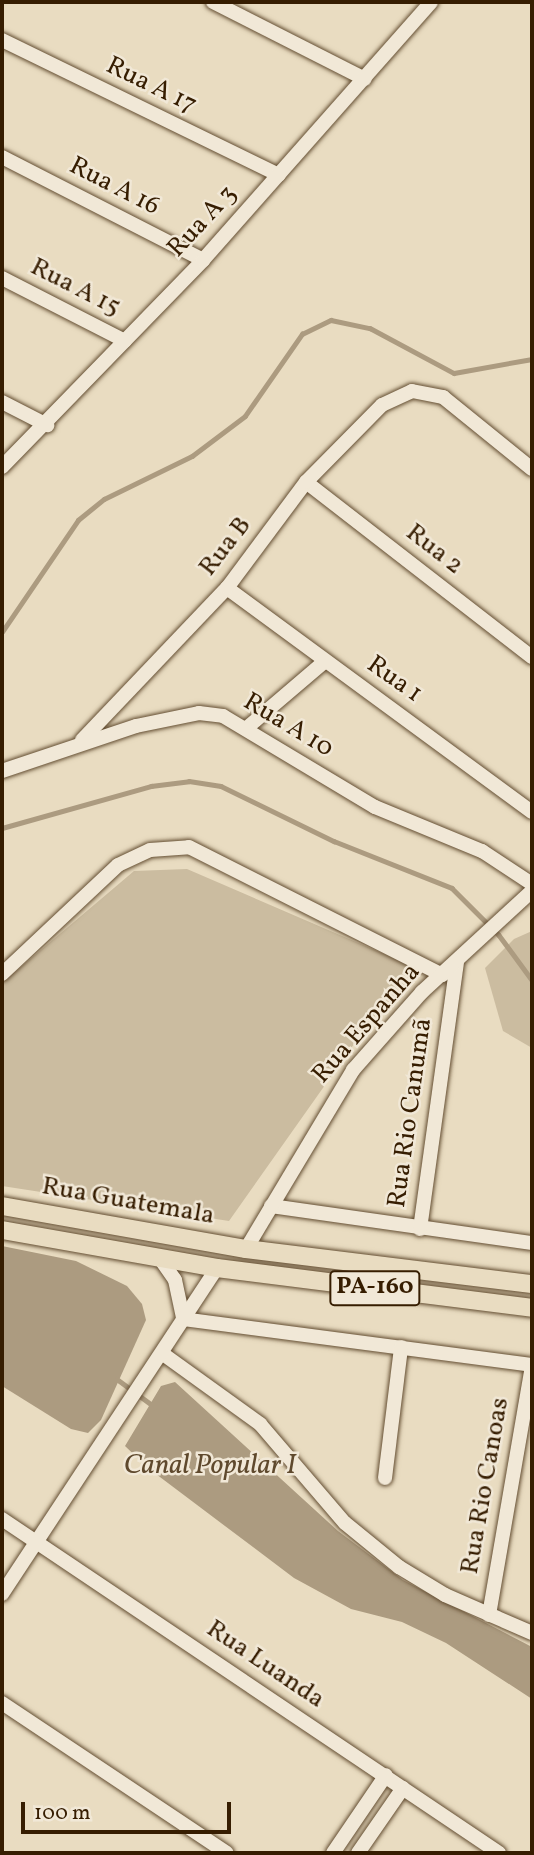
<!DOCTYPE html>
<html>
<head>
<meta charset="utf-8">
<style>
	body { margin:0 }
	#map { position:relative; width:534px; height:1855px; overflow:hidden; background:#e9dcc1; font-family:Vollkorn,serif }
	div>[style] { position:absolute }
	.green>* { inset:0; background:#cbbca0 }
	.water>* { inset:0; background:#ac9b80 }
	.stream>* { height:4.5px; margin:-2.25px; padding:0 2.25px; transform-origin:2.25px; border-radius:2.25px; background:#ac9b80 }
	.roads { filter:drop-shadow(0 0 2px #634d31) drop-shadow(0 0 2px #634d31) }
	.minor>* { height:14px; margin:-7px; padding:0 7px; transform-origin:7px; border-radius:7px; background:#f1e8d7 }
	.major>* { height:18px; margin:-9px; padding:0 9px; transform-origin:9px; border-radius:9px; background:#e9dcc1 }
	span { translate:-50% -50%; white-space:nowrap; text-align:center; line-height:1.15; -webkit-text-stroke:5px #f1e8d7; paint-order:stroke }
	.shield-label span { padding:2px 5px; background:#f1e8d7; border:2px solid; border-radius:5px; -webkit-text-stroke-width:0 }
	.shield-label { font-size:24px; color:#361d01; font-weight:700 }
	.street-label { font-size:26px; color:#361d01 }
	.water-label { font-size:28px; color:#5f492d; font-style:italic }
	.frame { position:absolute; inset:0; border:4px solid #361d01; pointer-events:none }
	.scale { position:absolute; left:21px; top:1802px; width:210px; height:32px; box-sizing:border-box; border:4px solid #361d01; border-top:0; padding-left:9px; font-size:21px; line-height:24px; white-space:nowrap; color:#361d01; -webkit-text-stroke:5px #f1e8d7; paint-order:stroke }
</style>
</head>
<body>
<div id="map">
	<div class="green">
		<i style="clip-path:polygon(187px 869px,421px 970px,371px 1020px,229px 1221px,2px 1186px,2px 983px,134px 871px)"></i>
		<i style="clip-path:polygon(532px 931px,532px 1048px,503px 1031px,485px 968px,514px 939px)"></i>
	</div>
	<div class="water">
		<i style="clip-path:polygon(2px 1246px,76px 1261px,127px 1286px,142px 1304px,146px 1320px,101px 1420px,88px 1433px,71px 1429px,2px 1386px)"></i>
		<i style="clip-path:polygon(175px 1382px,338px 1531px,403px 1580px,532px 1647px,532px 1699px,446px 1643px,402px 1622px,351px 1609px,294px 1578px,148px 1468px,125px 1446px,161px 1386px)"></i>
	</div>
	<div class="stream">
		<i style="left:2px;top:632px;width:135px;rotate:-55.8deg"></i>
		<i style="left:78px;top:520px;width:33px;rotate:-39deg"></i>
		<i style="left:104px;top:499px;width:98px;rotate:-26deg"></i>
		<i style="left:192px;top:456px;width:66px;rotate:-37deg"></i>
		<i style="left:245px;top:416px;width:100px;rotate:-55.2deg"></i>
		<i style="left:302px;top:334px;width:32px;rotate:-26deg"></i>
		<i style="left:331px;top:320px;width:40px;rotate:12deg"></i>
		<i style="left:370px;top:328px;width:95px;rotate:28.2deg"></i>
		<i style="left:454px;top:373px;width:79px;rotate:-10.2deg"></i>
		<i style="left:2px;top:828px;width:155px;rotate:-15.7deg"></i>
		<i style="left:151px;top:786px;width:38px;rotate:-7deg"></i>
		<i style="left:189px;top:781px;width:32px;rotate:9deg"></i>
		<i style="left:221px;top:786px;width:126px;rotate:26deg"></i>
		<i style="left:334px;top:841px;width:127px;rotate:21.7deg"></i>
		<i style="left:452px;top:888px;width:66px;rotate:45deg"></i>
		<i style="left:499px;top:935px;width:56px;rotate:53.7deg"></i>
		<i style="left:117px;top:1379px;width:47px;rotate:36.4deg"></i>
	</div>
	<div class="roads">
		<div class="minor">
			<i style="left:213px;top:2px;width:170px;rotate:26.9deg"></i>
			<i style="left:2px;top:40px;width:308px;rotate:26deg"></i>
			<i style="left:2px;top:157px;width:226px;rotate:27.1deg"></i>
			<i style="left:2px;top:278px;width:138px;rotate:27.1deg"></i>
			<i style="left:2px;top:402px;width:51px;rotate:27.1deg"></i>
			<i style="left:2px;top:467px;width:289px;rotate:-45.8deg"></i>
			<i style="left:203px;top:260px;width:344px;rotate:-48.5deg"></i>
			<i style="left:306px;top:482px;width:286px;rotate:37.8deg"></i>
			<i style="left:227px;top:588px;width:378px;rotate:36.3deg"></i>
			<i style="left:249px;top:726px;width:100px;rotate:-40.5deg"></i>
			<i style="left:82px;top:740px;width:210px;rotate:-46.4deg"></i>
			<i style="left:227px;top:588px;width:132px;rotate:-53.3deg"></i>
			<i style="left:306px;top:482px;width:108px;rotate:-45.4deg"></i>
			<i style="left:382px;top:405px;width:33px;rotate:-25deg"></i>
			<i style="left:412px;top:391px;width:32px;rotate:11deg"></i>
			<i style="left:443px;top:397px;width:114px;rotate:39deg"></i>
			<i style="left:2px;top:771px;width:141px;rotate:-18.6deg"></i>
			<i style="left:136px;top:726px;width:64px;rotate:-11.7deg"></i>
			<i style="left:199px;top:713px;width:24px;rotate:7deg"></i>
			<i style="left:223px;top:716px;width:177px;rotate:30.9deg"></i>
			<i style="left:375px;top:807px;width:116px;rotate:22.4deg"></i>
			<i style="left:482px;top:851px;width:60px;rotate:33.4deg"></i>
			<i style="left:2px;top:974px;width:159px;rotate:-43.2deg"></i>
			<i style="left:118px;top:865px;width:35px;rotate:-25deg"></i>
			<i style="left:150px;top:850px;width:39px;rotate:-4deg"></i>
			<i style="left:189px;top:847px;width:284px;rotate:26.8deg"></i>
			<i style="left:271px;top:1206px;width:264px;rotate:8.1deg"></i>
			<i style="left:420px;top:1229px;width:271px;rotate:-82.1deg"></i>
			<i style="left:246px;top:1249px;width:209px;rotate:-59.1deg"></i>
			<i style="left:353px;top:1070px;width:104px;rotate:-48.5deg"></i>
			<i style="left:422px;top:992px;width:149px;rotate:-42.6deg"></i>
			<i style="left:159px;top:1257px;width:28px;rotate:55deg"></i>
			<i style="left:175px;top:1280px;width:40px;rotate:78deg"></i>
			<i style="left:183px;top:1319px;width:352px;rotate:7.5deg"></i>
			<i style="left:163px;top:1354px;width:120px;rotate:35.8deg"></i>
			<i style="left:260px;top:1424px;width:130px;rotate:49.4deg"></i>
			<i style="left:345px;top:1523px;width:70px;rotate:39.2deg"></i>
			<i style="left:399px;top:1567px;width:54px;rotate:31.3deg"></i>
			<i style="left:445px;top:1595px;width:95px;rotate:23.6deg"></i>
			<i style="left:385px;top:1478px;width:132px;rotate:-83deg"></i>
			<i style="left:2px;top:1519px;width:599px;rotate:33.9deg"></i>
			<i style="left:2px;top:1594px;width:391px;rotate:-56.6deg"></i>
			<i style="left:489px;top:1615px;width:253px;rotate:-80.2deg"></i>
			<i style="left:2px;top:1703px;width:270px;rotate:33.7deg"></i>
			<i style="left:333px;top:1853px;width:94px;rotate:-55.8deg"></i>
			<i style="left:358px;top:1853px;width:79px;rotate:-55.3deg"></i>
		</div>
		<div class="major">
			<i style="left:2px;top:1206px;width:248px;rotate:10deg"></i>
			<i style="left:246px;top:1249px;width:288px;rotate:7deg"></i>
			<i style="left:2px;top:1230px;width:218px;rotate:10deg"></i>
			<i style="left:217px;top:1268px;width:318px;rotate:7.2deg"></i>
		</div>
	</div>
	<div class="shield-label">
		<span style="left:375px;top:1288px">PA-160</span>
	</div>
	<div class="street-label">
		<span style="left:151px;top:86px;rotate:26deg">Rua A 17</span>
		<span style="left:114px;top:187px;rotate:27deg">Rua A 16</span>
		<span style="left:203px;top:222px;rotate:-47deg">Rua A 3</span>
		<span style="left:75px;top:288px;rotate:27deg">Rua A 15</span>
		<span style="left:226px;top:547px;rotate:-52deg">Rua B</span>
		<span style="left:434px;top:550px;rotate:38deg">Rua 2</span>
		<span style="left:394px;top:680px;rotate:35deg">Rua 1</span>
		<span style="left:288px;top:726px;rotate:31deg">Rua A 10</span>
		<span style="left:367px;top:1024px;rotate:-49deg">Rua Espanha</span>
		<span style="left:411px;top:1113px;rotate:-82deg">Rua Rio Canumã</span>
		<span style="left:128px;top:1202px;rotate:10deg">Rua Guatemala</span>
		<span style="left:486px;top:1486px;rotate:-80deg">Rua Rio Canoas</span>
		<span style="left:265px;top:1665px;rotate:34deg">Rua Luanda</span>
	</div>
	<div class="water-label">
		<span style="left:210px;top:1466px">Canal Popular I</span>
	</div>
	<div class="frame"></div>
	<div class="scale">100 m</div>
</div>
</body>
</html>
